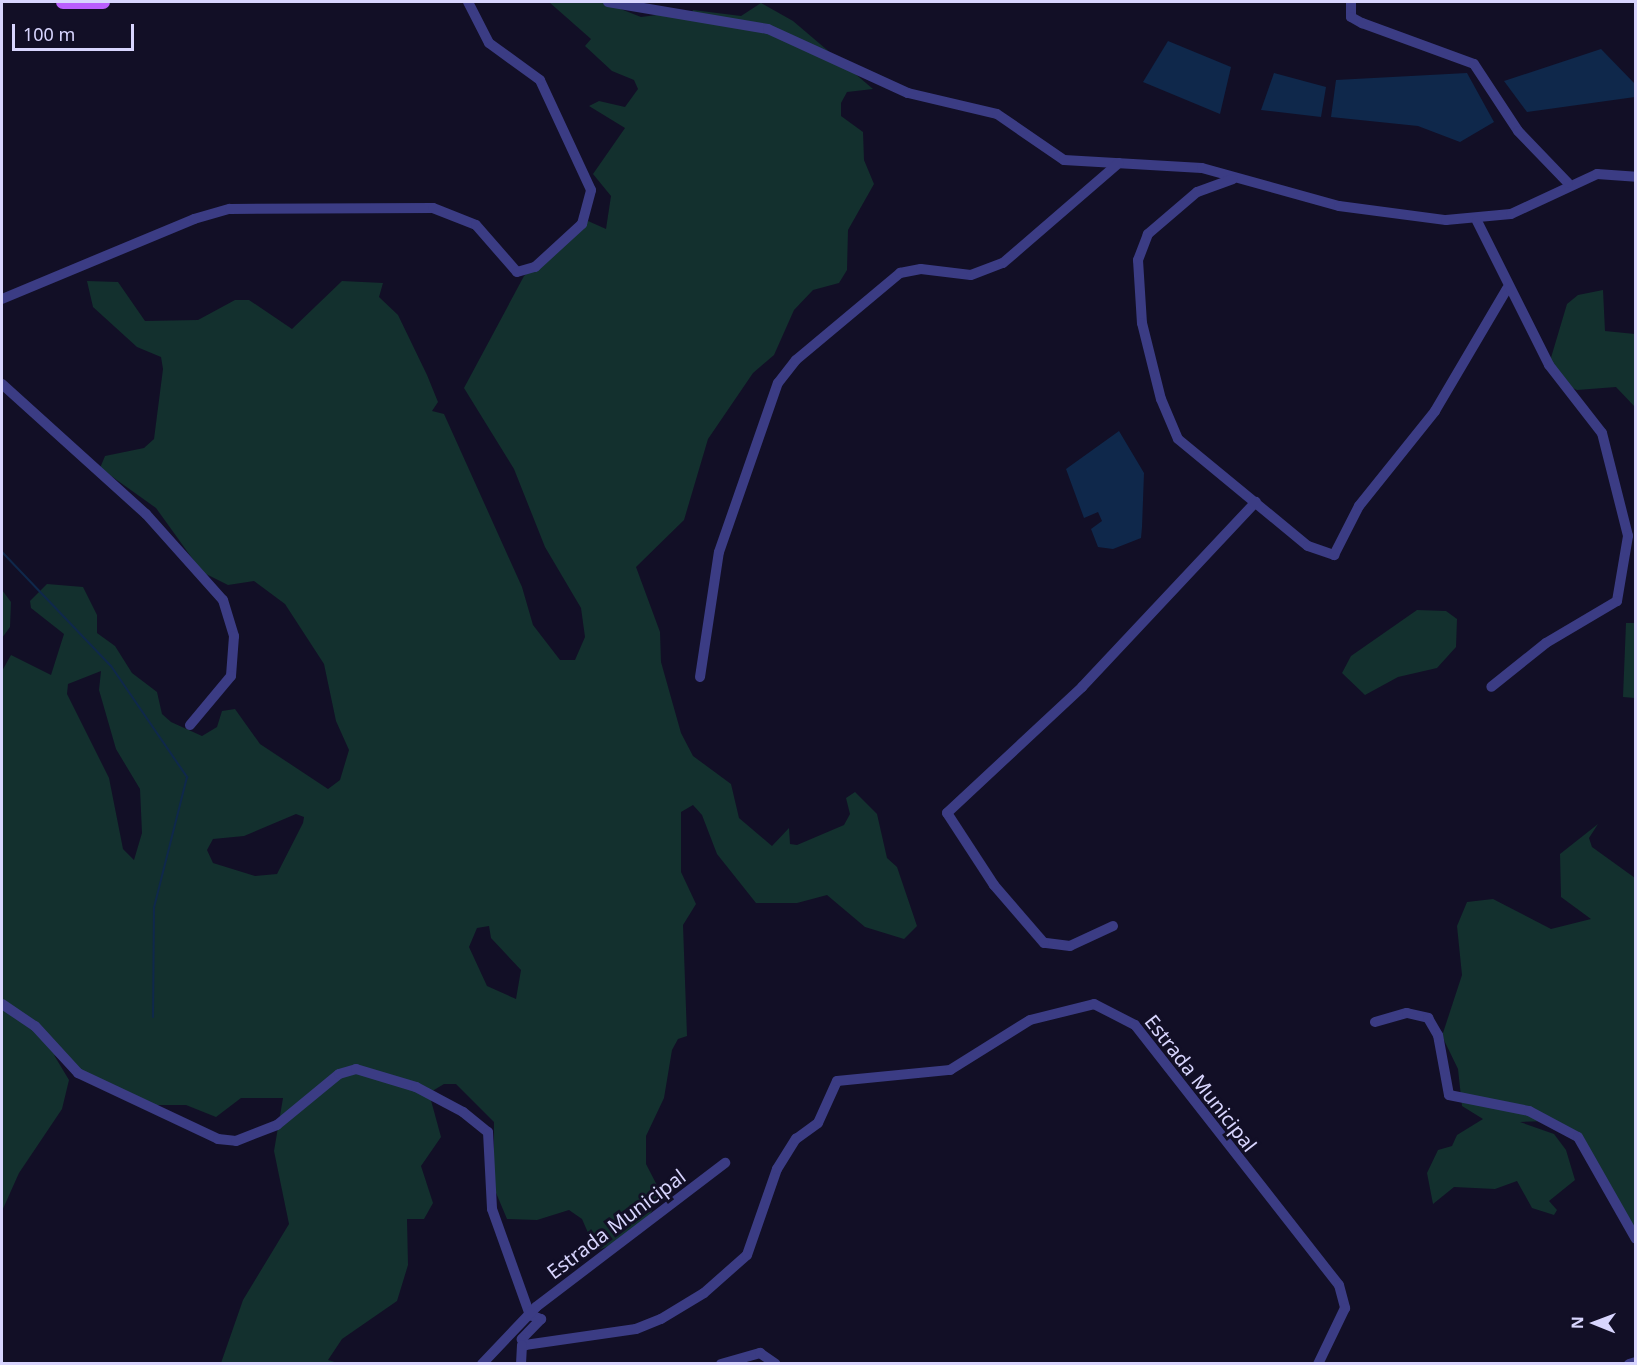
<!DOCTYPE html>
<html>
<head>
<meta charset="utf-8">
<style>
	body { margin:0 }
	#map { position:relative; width:1637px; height:1365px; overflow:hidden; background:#120f26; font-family:"Noto Sans",sans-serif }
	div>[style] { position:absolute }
	.green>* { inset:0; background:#13302e }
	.water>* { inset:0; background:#0f284b }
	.stream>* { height:2px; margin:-1px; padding:0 1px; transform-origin:1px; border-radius:1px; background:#0f284b }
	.minor>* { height:10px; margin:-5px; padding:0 5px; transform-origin:5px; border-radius:5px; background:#3b3c84 }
	.major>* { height:14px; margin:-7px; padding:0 7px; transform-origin:7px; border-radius:7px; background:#ba5efd }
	span { translate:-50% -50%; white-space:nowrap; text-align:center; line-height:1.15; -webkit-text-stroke:6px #120f26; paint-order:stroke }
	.street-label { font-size:20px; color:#d8d5fe }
	.frame { position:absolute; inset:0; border:3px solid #d8d5fe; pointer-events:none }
	.north { position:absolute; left:1565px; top:1293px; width:60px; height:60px; -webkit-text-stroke:4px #120f26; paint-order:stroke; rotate:271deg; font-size:16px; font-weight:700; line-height:24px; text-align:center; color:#d8d5fe }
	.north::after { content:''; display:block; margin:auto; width:21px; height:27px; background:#d8d5fe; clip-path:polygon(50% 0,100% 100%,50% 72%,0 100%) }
	.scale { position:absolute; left:12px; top:24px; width:122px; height:27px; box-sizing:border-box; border:3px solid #d8d5fe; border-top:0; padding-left:8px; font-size:18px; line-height:21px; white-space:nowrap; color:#d8d5fe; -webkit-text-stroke:4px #120f26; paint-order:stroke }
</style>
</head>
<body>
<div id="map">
	<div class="green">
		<i style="clip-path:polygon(evenodd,549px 2px,603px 2px,641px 17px,680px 12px,690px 18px,693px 10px,741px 16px,761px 3px,793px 21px,873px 89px,847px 92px,841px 103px,841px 116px,863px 132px,864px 160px,874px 184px,848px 230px,847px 270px,839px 283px,813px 290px,794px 310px,774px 355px,753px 373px,708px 439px,684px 520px,636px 567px,660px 632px,661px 662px,681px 733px,693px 756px,731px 784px,739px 818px,772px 846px,789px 828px,790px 844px,797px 845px,844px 825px,850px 814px,846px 798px,855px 792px,877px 814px,887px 858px,897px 867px,917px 926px,904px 939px,865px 927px,827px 895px,797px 903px,756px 903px,717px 854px,702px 815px,693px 805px,681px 812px,681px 872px,696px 904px,683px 925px,687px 1036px,678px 1039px,672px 1050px,664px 1098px,646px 1136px,646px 1164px,661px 1193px,640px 1234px,596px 1251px,582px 1219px,569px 1210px,537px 1220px,507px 1219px,494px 1188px,494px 1122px,456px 1084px,444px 1084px,429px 1093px,441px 1137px,421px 1166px,433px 1203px,424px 1219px,407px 1219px,408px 1265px,397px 1301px,342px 1339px,328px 1360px,338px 1363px,221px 1363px,243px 1300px,289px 1224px,274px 1151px,283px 1098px,241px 1098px,216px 1117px,186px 1105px,149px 1105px,100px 1088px,54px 1055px,69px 1080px,62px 1109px,19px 1173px,2px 1211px,2px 671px,11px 655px,51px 675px,64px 634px,31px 608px,30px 601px,47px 584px,83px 587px,97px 615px,97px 633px,115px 646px,132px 673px,157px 692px,162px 714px,171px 722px,202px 736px,217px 727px,222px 711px,235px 709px,260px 744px,328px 789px,340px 780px,349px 750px,336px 721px,324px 664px,285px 604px,254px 581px,228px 585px,202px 572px,156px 508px,100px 468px,105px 456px,144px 448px,154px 439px,163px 369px,161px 357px,137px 347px,93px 307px,87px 281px,118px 282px,145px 321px,198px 320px,235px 300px,249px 300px,292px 329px,342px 281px,383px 283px,379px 297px,398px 315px,427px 375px,438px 402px,432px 411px,444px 414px,522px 587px,533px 625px,560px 660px,575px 660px,585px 637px,581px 608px,545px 547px,514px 469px,464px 388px,524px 276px,588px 221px,606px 229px,611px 196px,593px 174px,625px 128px,589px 106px,599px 101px,625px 107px,638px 89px,634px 80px,612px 71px,585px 46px,591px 39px,549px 2px,101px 671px,99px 690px,116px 749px,140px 789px,142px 833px,134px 860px,123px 849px,109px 778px,67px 694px,68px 684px,101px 671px,549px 2px,296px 814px,304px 817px,303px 823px,277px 874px,255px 876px,213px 863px,207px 850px,213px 839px,244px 836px,296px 814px,549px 2px,489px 926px,491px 938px,521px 970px,516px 999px,487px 986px,469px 947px,477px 928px,489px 926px)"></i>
		<i style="clip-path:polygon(1603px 290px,1605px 331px,1635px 334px,1635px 407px,1616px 387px,1577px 390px,1564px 384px,1550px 361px,1567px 304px,1578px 295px)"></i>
		<i style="clip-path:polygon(2px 590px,11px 602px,10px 627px,2px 638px)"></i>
		<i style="clip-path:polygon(1417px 610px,1446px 611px,1457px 619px,1456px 647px,1437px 668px,1398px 677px,1365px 695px,1342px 673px,1351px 656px)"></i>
		<i style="clip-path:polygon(1626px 623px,1635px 623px,1635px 698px,1623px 697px)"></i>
		<i style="clip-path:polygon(1598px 824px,1589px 838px,1592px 847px,1635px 878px,1635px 1239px,1583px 1146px,1546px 1121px,1520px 1122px,1554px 1134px,1566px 1150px,1575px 1180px,1549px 1201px,1557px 1210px,1554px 1215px,1532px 1208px,1517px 1181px,1495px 1189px,1454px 1187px,1433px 1204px,1427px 1173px,1438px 1150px,1452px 1146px,1457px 1135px,1483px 1119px,1462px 1106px,1458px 1069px,1442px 1036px,1462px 975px,1457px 926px,1467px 902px,1493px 899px,1551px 929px,1591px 919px,1561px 897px,1560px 854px)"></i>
	</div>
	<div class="water">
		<i style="clip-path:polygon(1168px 41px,1231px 67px,1220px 114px,1143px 82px)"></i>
		<i style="clip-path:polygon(1601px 49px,1635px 84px,1635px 97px,1527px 112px,1504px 81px)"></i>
		<i style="clip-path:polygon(1274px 73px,1326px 87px,1321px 117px,1261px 110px)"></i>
		<i style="clip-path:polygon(1467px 73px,1494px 122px,1460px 142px,1418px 126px,1331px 117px,1336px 80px)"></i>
		<i style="clip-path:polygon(1119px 431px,1144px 473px,1142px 527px,1141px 538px,1113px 549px,1098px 547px,1091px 529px,1102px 521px,1098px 512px,1084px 518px,1066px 469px)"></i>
	</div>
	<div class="stream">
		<i style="left:2px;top:552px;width:158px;rotate:46.3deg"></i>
		<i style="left:111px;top:666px;width:135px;rotate:55.6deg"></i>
		<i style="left:187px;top:777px;width:134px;rotate:104.2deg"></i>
		<i style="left:154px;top:907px;width:110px;rotate:90.5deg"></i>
	</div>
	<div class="minor">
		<i style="left:608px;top:2px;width:162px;rotate:9.6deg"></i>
		<i style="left:768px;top:29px;width:154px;rotate:24.6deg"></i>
		<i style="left:908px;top:93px;width:91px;rotate:13.3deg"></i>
		<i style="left:997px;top:114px;width:81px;rotate:34.5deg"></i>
		<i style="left:1064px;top:160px;width:138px;rotate:3.3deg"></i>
		<i style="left:1202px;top:168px;width:142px;rotate:15.5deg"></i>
		<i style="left:1339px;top:206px;width:108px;rotate:7.5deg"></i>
		<i style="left:1446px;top:220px;width:65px;rotate:-5.3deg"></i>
		<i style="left:1511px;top:214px;width:95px;rotate:-24.9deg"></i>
		<i style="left:1597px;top:174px;width:39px;rotate:4deg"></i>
		<i style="left:1351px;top:2px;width:15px;rotate:90deg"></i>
		<i style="left:1351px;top:17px;width:13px;rotate:29deg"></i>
		<i style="left:1362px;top:23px;width:119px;rotate:20.1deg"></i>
		<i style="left:1474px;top:64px;width:80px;rotate:56.7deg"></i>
		<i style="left:1518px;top:131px;width:72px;rotate:46.1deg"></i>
		<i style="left:1233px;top:179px;width:38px;rotate:160deg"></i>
		<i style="left:1197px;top:192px;width:65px;rotate:139.4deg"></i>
		<i style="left:1148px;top:234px;width:28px;rotate:111deg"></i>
		<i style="left:1138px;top:260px;width:63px;rotate:86.4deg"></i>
		<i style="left:1142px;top:323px;width:78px;rotate:76deg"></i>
		<i style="left:1161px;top:399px;width:43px;rotate:67deg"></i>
		<i style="left:1178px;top:439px;width:168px;rotate:39.5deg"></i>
		<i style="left:1308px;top:546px;width:28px;rotate:19deg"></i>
		<i style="left:1334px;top:555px;width:55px;rotate:-63deg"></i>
		<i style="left:1359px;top:506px;width:122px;rotate:-51.3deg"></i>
		<i style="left:1435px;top:411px;width:142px;rotate:-59.5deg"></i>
		<i style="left:1477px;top:221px;width:161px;rotate:63.4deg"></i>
		<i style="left:1549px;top:365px;width:86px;rotate:52.1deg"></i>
		<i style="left:1602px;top:433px;width:106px;rotate:75.8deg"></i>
		<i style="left:1628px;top:536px;width:66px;rotate:99.6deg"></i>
		<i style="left:1617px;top:601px;width:82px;rotate:149.4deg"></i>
		<i style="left:1546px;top:643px;width:70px;rotate:141.3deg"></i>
		<i style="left:2px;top:299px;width:208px;rotate:-22.6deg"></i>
		<i style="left:194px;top:219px;width:37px;rotate:-16deg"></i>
		<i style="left:230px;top:209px;width:203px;rotate:-0.3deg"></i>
		<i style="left:433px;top:208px;width:46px;rotate:21.6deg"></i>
		<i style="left:476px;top:225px;width:62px;rotate:48.9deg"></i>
		<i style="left:517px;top:272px;width:19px;rotate:-16deg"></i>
		<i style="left:535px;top:267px;width:64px;rotate:-42.5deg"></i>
		<i style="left:582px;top:224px;width:35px;rotate:-75deg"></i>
		<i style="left:591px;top:190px;width:121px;rotate:-114.9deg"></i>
		<i style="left:540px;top:80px;width:63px;rotate:-144deg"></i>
		<i style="left:489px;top:43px;width:46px;rotate:-117.1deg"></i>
		<i style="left:2px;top:384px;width:194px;rotate:42.1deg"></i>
		<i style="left:146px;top:514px;width:115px;rotate:48.2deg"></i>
		<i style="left:223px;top:600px;width:38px;rotate:73deg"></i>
		<i style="left:234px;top:636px;width:40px;rotate:94.3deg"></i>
		<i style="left:231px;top:676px;width:64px;rotate:129.9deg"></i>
		<i style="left:700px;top:677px;width:126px;rotate:-81.4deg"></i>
		<i style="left:719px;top:552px;width:179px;rotate:-70.8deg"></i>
		<i style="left:778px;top:383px;width:29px;rotate:-52deg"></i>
		<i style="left:796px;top:360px;width:136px;rotate:-39.9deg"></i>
		<i style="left:900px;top:273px;width:21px;rotate:-11deg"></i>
		<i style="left:921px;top:269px;width:50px;rotate:6.8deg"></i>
		<i style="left:971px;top:275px;width:34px;rotate:-21deg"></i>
		<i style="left:1003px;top:263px;width:153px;rotate:-40.8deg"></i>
		<i style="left:1113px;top:926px;width:47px;rotate:155.1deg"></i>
		<i style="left:1070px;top:946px;width:26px;rotate:-173deg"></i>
		<i style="left:1044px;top:943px;width:77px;rotate:-130.8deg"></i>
		<i style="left:994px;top:885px;width:86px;rotate:-123.1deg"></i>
		<i style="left:947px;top:813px;width:185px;rotate:-43deg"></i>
		<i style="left:1082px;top:687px;width:254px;rotate:-46.8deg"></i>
		<i style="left:2px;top:1004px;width:40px;rotate:34deg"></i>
		<i style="left:35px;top:1026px;width:64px;rotate:47.5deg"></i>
		<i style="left:78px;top:1073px;width:155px;rotate:25.2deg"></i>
		<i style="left:218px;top:1139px;width:18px;rotate:6deg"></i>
		<i style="left:236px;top:1141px;width:44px;rotate:-21.3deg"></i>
		<i style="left:277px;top:1125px;width:80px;rotate:-39.4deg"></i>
		<i style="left:339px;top:1074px;width:18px;rotate:-16deg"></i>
		<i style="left:356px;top:1069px;width:63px;rotate:16.7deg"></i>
		<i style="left:416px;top:1087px;width:53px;rotate:28deg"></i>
		<i style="left:463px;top:1112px;width:32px;rotate:39deg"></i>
		<i style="left:488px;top:1132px;width:77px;rotate:87deg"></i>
		<i style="left:492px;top:1209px;width:113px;rotate:70.3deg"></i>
		<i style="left:1375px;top:1022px;width:33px;rotate:-16deg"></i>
		<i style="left:1407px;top:1013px;width:22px;rotate:13deg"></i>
		<i style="left:1428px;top:1018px;width:20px;rotate:60deg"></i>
		<i style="left:1438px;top:1035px;width:61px;rotate:79.6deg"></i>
		<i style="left:1449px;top:1095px;width:82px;rotate:11.3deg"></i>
		<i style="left:1529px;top:1111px;width:55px;rotate:28deg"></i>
		<i style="left:1578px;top:1137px;width:117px;rotate:60.4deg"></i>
		<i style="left:530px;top:1315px;width:12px;rotate:20deg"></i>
		<i style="left:541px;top:1319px;width:28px;rotate:134deg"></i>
		<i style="left:522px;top:1339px;width:7px;rotate:63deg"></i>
		<i style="left:525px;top:1345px;width:112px;rotate:-8.2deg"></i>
		<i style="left:636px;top:1329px;width:27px;rotate:-22deg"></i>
		<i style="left:661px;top:1319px;width:50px;rotate:-31.2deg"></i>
		<i style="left:704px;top:1293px;width:57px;rotate:-41.5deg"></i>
		<i style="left:747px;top:1255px;width:91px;rotate:-70.8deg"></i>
		<i style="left:777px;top:1169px;width:36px;rotate:-58deg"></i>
		<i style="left:796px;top:1139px;width:27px;rotate:-36deg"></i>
		<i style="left:818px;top:1123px;width:46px;rotate:-65.7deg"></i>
		<i style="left:837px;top:1081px;width:114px;rotate:-5.6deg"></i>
		<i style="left:950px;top:1070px;width:94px;rotate:-32deg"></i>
		<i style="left:1030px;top:1020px;width:66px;rotate:-14deg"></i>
		<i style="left:1094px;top:1004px;width:46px;rotate:27.1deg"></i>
		<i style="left:1135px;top:1025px;width:330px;rotate:51.9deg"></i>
		<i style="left:1339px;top:1285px;width:24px;rotate:75deg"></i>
		<i style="left:1345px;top:1308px;width:62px;rotate:115.7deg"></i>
		<i style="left:482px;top:1364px;width:79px;rotate:-46.5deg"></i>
		<i style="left:536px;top:1307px;width:238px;rotate:-37.3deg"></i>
		<i style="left:521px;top:1364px;width:19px;rotate:-87deg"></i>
		<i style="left:721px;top:1364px;width:41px;rotate:-15.8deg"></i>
		<i style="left:760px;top:1353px;width:19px;rotate:35deg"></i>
		<i style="left:1629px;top:1364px;width:7px;rotate:-16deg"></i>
	</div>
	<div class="major">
		<i style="left:63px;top:2px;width:40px"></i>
	</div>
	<div class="street-label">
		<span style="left:1201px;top:1083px;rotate:52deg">Estrada Municipal</span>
		<span style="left:616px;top:1224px;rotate:-37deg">Estrada Municipal</span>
	</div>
	<div class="frame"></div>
	<div class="north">N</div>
	<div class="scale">100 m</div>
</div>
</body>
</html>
